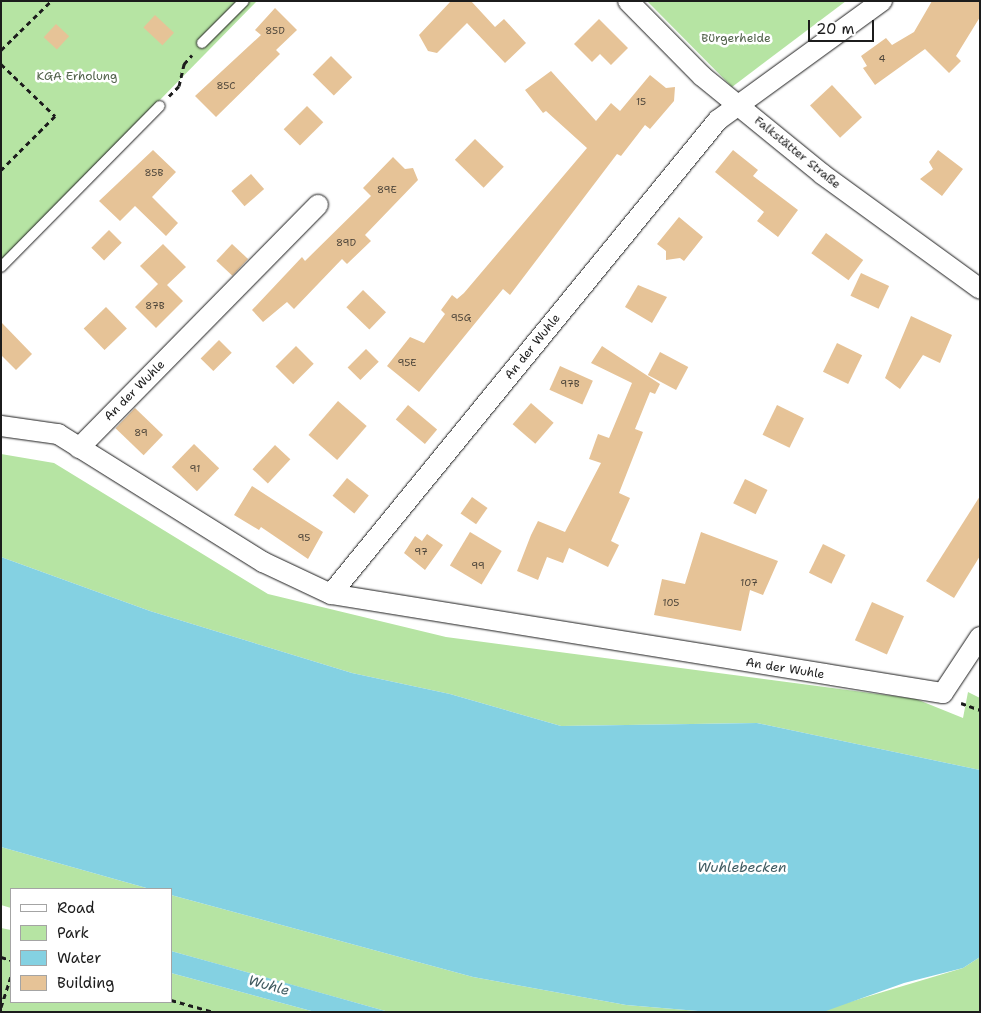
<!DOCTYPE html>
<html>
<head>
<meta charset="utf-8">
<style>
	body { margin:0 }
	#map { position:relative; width:981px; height:1013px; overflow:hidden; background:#fff; font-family:"Shantell Sans",sans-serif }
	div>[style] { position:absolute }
	.green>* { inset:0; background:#b6e4a3 }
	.water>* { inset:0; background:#84d1e2 }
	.building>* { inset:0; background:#e6c397; transform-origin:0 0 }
	.path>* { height:3px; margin-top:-1.5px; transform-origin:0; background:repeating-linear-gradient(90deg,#1c1c1c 0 5px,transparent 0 9px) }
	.roads { filter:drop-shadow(0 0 1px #1c1c1c) drop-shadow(0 0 1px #1c1c1c) }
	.service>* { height:10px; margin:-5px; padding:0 5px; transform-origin:5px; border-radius:5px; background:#fff }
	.minor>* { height:20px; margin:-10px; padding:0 10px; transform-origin:10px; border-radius:10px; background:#fff }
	span { translate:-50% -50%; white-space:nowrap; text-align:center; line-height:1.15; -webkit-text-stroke:5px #fff; paint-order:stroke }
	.number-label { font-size:10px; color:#4e463b }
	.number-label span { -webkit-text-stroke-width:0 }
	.park-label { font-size:12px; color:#52624b }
	.street-label { font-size:12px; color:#1c1c1c }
	.water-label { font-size:14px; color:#405b61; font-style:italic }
	.frame { position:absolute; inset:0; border:2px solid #1c1c1c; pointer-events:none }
	.legend { position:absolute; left:10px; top:888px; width:162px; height:115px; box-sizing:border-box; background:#fff; border:1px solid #a4a4a4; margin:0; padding:6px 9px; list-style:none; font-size:15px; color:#1c1c1c }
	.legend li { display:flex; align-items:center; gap:10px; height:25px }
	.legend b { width:25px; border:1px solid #a4a4a4 }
	.scale { position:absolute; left:808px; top:20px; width:66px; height:22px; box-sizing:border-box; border:2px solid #1c1c1c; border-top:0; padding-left:6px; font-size:15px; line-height:18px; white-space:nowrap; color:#1c1c1c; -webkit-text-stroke:4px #fff; paint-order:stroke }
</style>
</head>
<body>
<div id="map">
	<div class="green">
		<i style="clip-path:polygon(1px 1px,257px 1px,1px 262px)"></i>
		<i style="clip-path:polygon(647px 1px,846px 1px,732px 87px)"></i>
		<i style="clip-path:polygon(1px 454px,54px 463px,268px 594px,446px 637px,916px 699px,963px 718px,968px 692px,980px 698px,980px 770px,757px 723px,561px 726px,450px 694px,352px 673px,150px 611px,1px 557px)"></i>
		<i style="clip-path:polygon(1px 847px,150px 889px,11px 889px,11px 908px,1px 905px)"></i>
		<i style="clip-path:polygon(171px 895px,473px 977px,626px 1005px,710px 1012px,389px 1012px,171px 951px)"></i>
		<i style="clip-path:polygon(1px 928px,11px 930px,11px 1002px,171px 1002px,171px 973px,315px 1012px,1px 1012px)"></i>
		<i style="clip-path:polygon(980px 957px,980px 1012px,816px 1012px,963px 968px)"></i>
	</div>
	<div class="water">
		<i style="clip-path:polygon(1px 557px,150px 611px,352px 673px,450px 694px,561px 726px,757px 723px,980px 770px,980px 957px,963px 968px,904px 983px,826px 1011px,710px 1012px,626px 1005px,473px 977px,171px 895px,171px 889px,150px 889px,1px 847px)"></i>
		<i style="clip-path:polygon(171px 951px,218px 964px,389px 1012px,315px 1012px,171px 973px)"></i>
	</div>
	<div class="building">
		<i style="clip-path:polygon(451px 1px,471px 1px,495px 27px,504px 19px,526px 43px,505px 63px,467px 23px,437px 53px,428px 51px,419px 35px)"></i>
		<i style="clip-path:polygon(932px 1px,980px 1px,980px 17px,956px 56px,961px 61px,949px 73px,925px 49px,875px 85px,863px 68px,867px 66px,861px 56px,886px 38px,892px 45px,914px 32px)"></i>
		<i style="clip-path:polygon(275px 8px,297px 30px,276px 50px,280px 54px,216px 117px,195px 96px,261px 35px,255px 30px)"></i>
		<i style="left:155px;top:15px;width:26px;height:17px;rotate:43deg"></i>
		<i style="clip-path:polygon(599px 19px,628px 48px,611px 65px,600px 54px,592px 62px,574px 44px)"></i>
		<i style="left:56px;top:24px;width:18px;height:18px;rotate:43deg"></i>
		<i style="left:331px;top:56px;width:30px;height:26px;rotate:45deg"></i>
		<i style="clip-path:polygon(551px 71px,596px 121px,611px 103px,620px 111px,650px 75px,666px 88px,675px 87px,674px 101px,650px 129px,645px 125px,621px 156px,617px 154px,510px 295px,503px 289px,419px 392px,387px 366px,410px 337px,424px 343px,445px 314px,441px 310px,452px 295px,457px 299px,464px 293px,587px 148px,546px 111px,543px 113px,525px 90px)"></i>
		<i style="left:832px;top:85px;width:44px;height:30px;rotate:47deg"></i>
		<i style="left:307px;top:106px;width:23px;height:33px;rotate:45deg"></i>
		<i style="left:475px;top:139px;width:40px;height:29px;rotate:44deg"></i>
		<i style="clip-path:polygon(153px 150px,176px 172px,152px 197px,178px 223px,166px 236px,135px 206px,120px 221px,99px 201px)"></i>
		<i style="clip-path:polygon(733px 150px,758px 170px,753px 176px,798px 210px,778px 237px,757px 221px,764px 212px,715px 172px)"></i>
		<i style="clip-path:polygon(938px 150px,963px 169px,942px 196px,920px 179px,933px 169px,929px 162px)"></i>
		<i style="clip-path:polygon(393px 157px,405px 169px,413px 168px,418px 180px,365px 235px,371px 241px,347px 264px,342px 259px,294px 309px,287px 302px,263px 322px,252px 310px,302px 257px,305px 261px,371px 196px,363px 188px)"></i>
		<i style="left:251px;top:174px;width:20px;height:26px;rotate:49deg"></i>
		<i style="clip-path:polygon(679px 217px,703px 237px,684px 261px,680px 258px,666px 260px,666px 251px,657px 244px)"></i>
		<i style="left:109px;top:230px;width:18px;height:25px;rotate:45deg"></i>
		<i style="left:826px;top:233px;width:46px;height:25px;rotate:36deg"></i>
		<i style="clip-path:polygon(163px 244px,186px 267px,167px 285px,183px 301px,156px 328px,135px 307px,158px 284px,140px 266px)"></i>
		<i style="left:232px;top:244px;width:22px;height:23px;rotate:43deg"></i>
		<i style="left:861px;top:273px;width:31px;height:25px;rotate:25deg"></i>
		<i style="clip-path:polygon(638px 285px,667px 297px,652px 323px,625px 307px)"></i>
		<i style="left:363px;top:290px;width:32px;height:24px;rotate:44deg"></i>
		<i style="left:106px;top:307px;width:30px;height:31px;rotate:46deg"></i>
		<i style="clip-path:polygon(911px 316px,952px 335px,940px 363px,923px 355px,900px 389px,885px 378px)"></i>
		<i style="clip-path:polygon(1px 322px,32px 354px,16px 370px,1px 355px)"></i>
		<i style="left:219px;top:340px;width:18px;height:26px;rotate:45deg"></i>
		<i style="left:837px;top:343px;width:28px;height:32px;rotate:26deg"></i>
		<i style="left:296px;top:346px;width:25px;height:29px;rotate:45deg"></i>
		<i style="clip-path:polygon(602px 346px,660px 384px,655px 394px,650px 392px,635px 429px,643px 432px,619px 493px,630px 498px,611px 541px,619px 545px,608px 567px,569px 548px,563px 563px,547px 557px,538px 580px,517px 571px,531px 535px,538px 521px,565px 532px,601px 463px,589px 459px,598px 434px,609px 438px,632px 383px,591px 363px)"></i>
		<i style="left:366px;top:349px;width:18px;height:26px;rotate:45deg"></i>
		<i style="left:660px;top:352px;width:32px;height:26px;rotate:28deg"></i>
		<i style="left:560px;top:366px;width:36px;height:26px;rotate:24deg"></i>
		<i style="left:338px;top:401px;width:38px;height:45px;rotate:41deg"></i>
		<i style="left:531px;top:403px;width:30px;height:28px;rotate:41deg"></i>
		<i style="left:408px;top:405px;width:38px;height:19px;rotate:40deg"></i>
		<i style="left:777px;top:405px;width:30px;height:33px;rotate:26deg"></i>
		<i style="left:135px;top:408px;width:39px;height:28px;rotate:44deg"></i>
		<i style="left:194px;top:444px;width:35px;height:32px;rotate:44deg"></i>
		<i style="left:275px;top:445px;width:21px;height:33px;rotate:43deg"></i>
		<i style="left:347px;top:478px;width:28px;height:23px;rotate:39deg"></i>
		<i style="left:745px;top:479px;width:25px;height:27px;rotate:26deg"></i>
		<i style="clip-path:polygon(252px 486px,323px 532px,308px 559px,261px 527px,259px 530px,234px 515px)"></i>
		<i style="clip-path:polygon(980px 496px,980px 556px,954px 598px,926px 581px)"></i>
		<i style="left:472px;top:497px;width:19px;height:20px;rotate:35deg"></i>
		<i style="left:470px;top:532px;width:37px;height:39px;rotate:31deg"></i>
		<i style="clip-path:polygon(701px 532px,778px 561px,763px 595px,750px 590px,741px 631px,654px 615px,662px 579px,685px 584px)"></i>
		<i style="clip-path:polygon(427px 534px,443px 545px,425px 570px,404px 553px,415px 536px,422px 541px)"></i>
		<i style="left:823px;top:544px;width:25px;height:32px;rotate:26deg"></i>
		<i style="left:872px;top:602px;width:35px;height:42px;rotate:24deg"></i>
	</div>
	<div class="path">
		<i style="left:1px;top:50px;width:70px;rotate:-44.4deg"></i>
		<i style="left:1px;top:64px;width:75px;rotate:43.9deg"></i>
		<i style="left:55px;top:116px;width:76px;rotate:135deg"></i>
		<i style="left:169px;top:96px;width:14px;rotate:-45deg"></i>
		<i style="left:179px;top:86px;width:23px;rotate:-77deg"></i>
		<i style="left:184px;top:64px;width:12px;rotate:-48deg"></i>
		<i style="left:961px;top:703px;width:20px;rotate:20deg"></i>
		<i style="left:1px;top:957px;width:10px;rotate:17deg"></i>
		<i style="left:171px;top:1000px;width:45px;rotate:15.6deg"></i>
		<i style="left:1px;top:1007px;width:32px;rotate:-72deg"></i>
	</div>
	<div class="roads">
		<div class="service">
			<i style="left:202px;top:43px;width:59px;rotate:-45deg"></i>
			<i style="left:1px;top:267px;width:226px;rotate:-45.4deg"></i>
		</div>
		<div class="minor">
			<i style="left:628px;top:1px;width:105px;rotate:45.4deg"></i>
			<i style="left:702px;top:76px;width:155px;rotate:39.2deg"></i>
			<i style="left:822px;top:174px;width:195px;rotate:36deg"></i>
			<i style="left:1px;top:426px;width:58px;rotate:8deg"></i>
			<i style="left:58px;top:434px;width:242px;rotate:32deg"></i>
			<i style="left:263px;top:562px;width:75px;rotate:25.2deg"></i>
			<i style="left:331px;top:594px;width:620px;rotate:9.19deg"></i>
			<i style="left:943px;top:693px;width:67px;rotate:-56.5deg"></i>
			<i style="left:79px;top:448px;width:341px;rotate:-45.5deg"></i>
			<i style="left:331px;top:594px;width:612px;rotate:-50.77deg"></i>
			<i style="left:718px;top:120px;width:203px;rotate:-36deg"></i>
		</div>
	</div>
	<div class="number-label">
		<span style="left:275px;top:31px">85D</span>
		<span style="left:882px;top:59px">4</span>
		<span style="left:226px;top:86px">85C</span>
		<span style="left:641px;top:102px">15</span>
		<span style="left:154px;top:173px">85B</span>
		<span style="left:387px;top:190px">89E</span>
		<span style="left:346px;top:243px">89D</span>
		<span style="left:155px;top:306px">87B</span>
		<span style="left:461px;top:318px">95G</span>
		<span style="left:407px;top:363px">95E</span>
		<span style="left:570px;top:384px">97B</span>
		<span style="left:141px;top:433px">89</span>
		<span style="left:195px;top:469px">91</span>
		<span style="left:304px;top:538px">95</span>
		<span style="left:421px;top:552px">97</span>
		<span style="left:478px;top:566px">99</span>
		<span style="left:749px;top:583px">107</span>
		<span style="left:671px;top:603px">105</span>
	</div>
	<div class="park-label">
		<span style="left:736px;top:39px">Bürgerheide</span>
		<span style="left:77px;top:77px">KGA Erholung</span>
	</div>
	<div class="street-label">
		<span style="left:797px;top:153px;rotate:39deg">Falkstätter Straße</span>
		<span style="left:533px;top:347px;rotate:-51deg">An der Wuhle</span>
		<span style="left:135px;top:391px;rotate:-45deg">An der Wuhle</span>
		<span style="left:785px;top:669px;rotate:9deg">An der Wuhle</span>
	</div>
	<div class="water-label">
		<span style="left:742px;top:867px">Wuhlebecken</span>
		<span style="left:269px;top:985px;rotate:15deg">Wuhle</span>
	</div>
	<div class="frame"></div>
	<ul class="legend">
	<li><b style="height:6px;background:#fff"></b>Road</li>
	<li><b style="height:14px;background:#b6e4a3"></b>Park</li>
	<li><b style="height:14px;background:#84d1e2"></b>Water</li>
	<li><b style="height:14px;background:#e6c397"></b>Building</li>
	</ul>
	<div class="scale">20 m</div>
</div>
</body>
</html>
